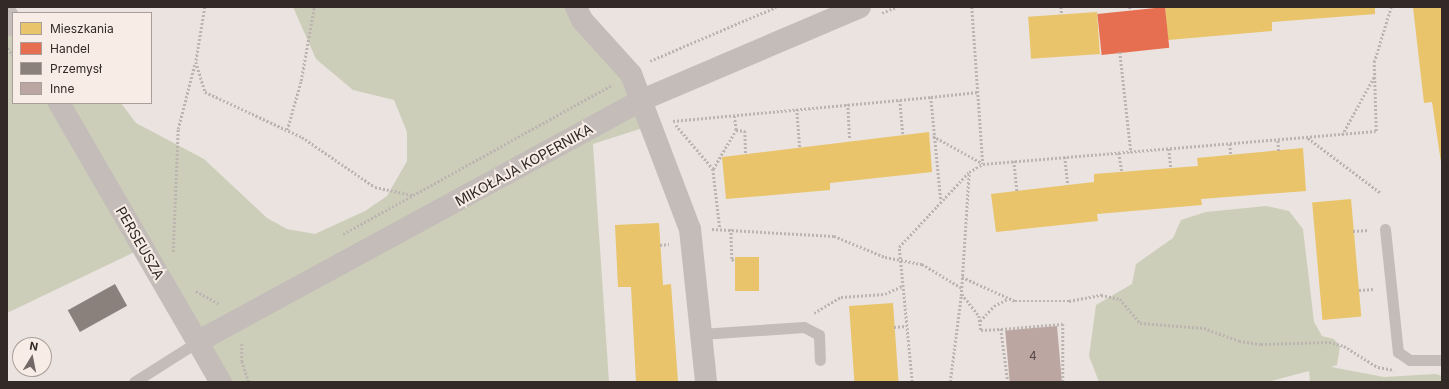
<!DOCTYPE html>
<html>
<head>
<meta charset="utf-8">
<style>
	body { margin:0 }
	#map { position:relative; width:1449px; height:389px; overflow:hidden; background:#eae3df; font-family:Inter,sans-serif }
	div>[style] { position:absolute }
	.green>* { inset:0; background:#cdceba }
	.homes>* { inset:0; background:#e9c46a; transform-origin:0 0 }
	.shops>* { inset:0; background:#e76f51; transform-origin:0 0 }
	.industry>* { inset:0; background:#8a817c; transform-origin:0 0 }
	.building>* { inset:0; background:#bca6a2; transform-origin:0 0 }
	.path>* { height:2.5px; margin-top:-1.25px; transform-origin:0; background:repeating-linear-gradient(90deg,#bcb4b1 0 2px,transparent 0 4px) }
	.service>* { height:11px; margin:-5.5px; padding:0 5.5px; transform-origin:5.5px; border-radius:5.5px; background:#c3bcb8 }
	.minor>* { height:22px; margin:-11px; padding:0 11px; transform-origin:11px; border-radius:11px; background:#c3bcb8 }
	.tertiary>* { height:22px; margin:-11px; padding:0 11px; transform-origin:11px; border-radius:11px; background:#c3bcb8 }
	span { translate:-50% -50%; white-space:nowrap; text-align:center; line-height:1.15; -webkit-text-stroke:4px #f7ede6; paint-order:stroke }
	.number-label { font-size:12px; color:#554846 }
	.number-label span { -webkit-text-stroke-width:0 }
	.street-label { font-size:14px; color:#332927 }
	.frame { position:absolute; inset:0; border:8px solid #332927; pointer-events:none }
	.legend { position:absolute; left:12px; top:12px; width:140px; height:92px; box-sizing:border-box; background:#f7ede6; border:1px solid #a99f9a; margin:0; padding:5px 7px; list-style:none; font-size:12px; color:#332927 }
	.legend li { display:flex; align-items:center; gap:8px; height:20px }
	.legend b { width:20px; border:1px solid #a99f9a }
	.north { position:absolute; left:12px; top:337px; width:40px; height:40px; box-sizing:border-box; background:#f7ede6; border:1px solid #a99f9a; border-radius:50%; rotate:10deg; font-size:11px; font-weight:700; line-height:16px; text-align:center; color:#332927 }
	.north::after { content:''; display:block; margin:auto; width:14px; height:18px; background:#736a67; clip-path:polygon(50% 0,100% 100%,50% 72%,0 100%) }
</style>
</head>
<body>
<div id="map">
	<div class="green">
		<i style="clip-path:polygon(293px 7px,576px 7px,631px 74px,649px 126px,593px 144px,609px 382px,225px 382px,143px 248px,7px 313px,7px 15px,13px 25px,13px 103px,121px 103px,136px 123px,204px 159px,267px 218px,287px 229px,315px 234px,365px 211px,387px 196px,407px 161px,407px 132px,394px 100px,353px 90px,316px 59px)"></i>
		<i style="clip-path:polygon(1266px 206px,1289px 211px,1303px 229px,1314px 322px,1322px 336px,1334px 339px,1340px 346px,1337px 365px,1331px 367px,1384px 377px,1436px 374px,1442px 376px,1442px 382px,1310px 382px,1309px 371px,1267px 382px,1099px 382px,1089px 356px,1096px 305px,1132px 284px,1136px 264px,1173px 238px,1181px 220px,1206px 212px)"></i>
	</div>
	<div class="homes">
		<i style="clip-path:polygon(1165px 7px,1375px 7px,1375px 14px,1272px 22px,1272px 31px,1168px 40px)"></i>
		<i style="clip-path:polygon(1413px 7px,1442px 7px,1442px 169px,1432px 102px,1424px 103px)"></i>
		<i style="left:1097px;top:12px;width:42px;height:69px;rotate:86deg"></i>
		<i style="clip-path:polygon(929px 132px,932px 172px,830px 183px,830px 190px,726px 199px,722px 157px)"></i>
		<i style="clip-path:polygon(1303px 148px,1306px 191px,1201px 199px,1202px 205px,1097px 214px,1098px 221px,996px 232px,991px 194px,1094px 182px,1094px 174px,1198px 166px,1197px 158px)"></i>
		<i style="left:1351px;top:199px;width:118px;height:39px;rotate:85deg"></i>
		<i style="clip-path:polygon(659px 223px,663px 285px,671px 284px,678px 382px,636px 382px,631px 287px,618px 287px,615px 225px)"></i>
		<i style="left:735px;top:257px;width:24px;height:34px"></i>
		<i style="left:893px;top:303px;width:79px;height:44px;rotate:86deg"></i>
	</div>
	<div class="shops">
		<i style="left:1165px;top:7px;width:41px;height:68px;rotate:84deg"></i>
	</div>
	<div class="industry">
		<i style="left:115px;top:284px;width:25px;height:54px;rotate:61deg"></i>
	</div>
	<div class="building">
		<i style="left:1057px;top:326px;width:56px;height:52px;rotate:85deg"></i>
	</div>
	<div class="path">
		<i style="left:205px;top:7px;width:56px;rotate:99.3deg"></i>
		<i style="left:196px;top:62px;width:31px;rotate:73deg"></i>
		<i style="left:205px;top:92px;width:107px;rotate:24.9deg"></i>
		<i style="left:302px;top:137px;width:88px;rotate:34.4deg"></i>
		<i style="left:375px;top:187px;width:39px;rotate:12deg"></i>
		<i style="left:972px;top:7px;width:157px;rotate:86deg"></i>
		<i style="left:983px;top:164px;width:394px;rotate:-4.8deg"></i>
		<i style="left:1376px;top:131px;width:69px;rotate:-91.7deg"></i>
		<i style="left:1374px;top:62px;width:58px;rotate:-72.8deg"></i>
		<i style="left:1061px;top:7px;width:8px;rotate:83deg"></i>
		<i style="left:1130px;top:7px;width:2px;rotate:90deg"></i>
		<i style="left:882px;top:13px;width:15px;rotate:-23deg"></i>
		<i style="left:8px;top:48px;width:9px;rotate:58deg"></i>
		<i style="left:1120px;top:52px;width:101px;rotate:83.7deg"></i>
		<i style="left:650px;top:61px;width:137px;rotate:-23.2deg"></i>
		<i style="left:931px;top:97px;width:47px;rotate:-6.1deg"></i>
		<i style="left:900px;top:100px;width:34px;rotate:85deg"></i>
		<i style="left:848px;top:104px;width:35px;rotate:87deg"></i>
		<i style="left:797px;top:109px;width:40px;rotate:85.7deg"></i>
		<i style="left:673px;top:121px;width:259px;rotate:-5.3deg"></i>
		<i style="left:931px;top:97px;width:104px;rotate:84.5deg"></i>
		<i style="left:676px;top:125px;width:57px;rotate:49.9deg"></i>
		<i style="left:713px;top:169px;width:60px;rotate:83.3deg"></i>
		<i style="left:287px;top:130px;width:51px;rotate:-74.1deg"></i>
		<i style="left:301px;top:81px;width:75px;rotate:-80deg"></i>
		<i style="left:736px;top:130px;width:9px;rotate:6deg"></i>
		<i style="left:745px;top:131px;width:23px;rotate:88deg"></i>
		<i style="left:1342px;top:135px;width:68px;rotate:-61.2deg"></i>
		<i style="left:933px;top:136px;width:56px;rotate:28.9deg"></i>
		<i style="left:1308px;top:138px;width:91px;rotate:37deg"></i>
		<i style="left:1278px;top:141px;width:10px;rotate:84deg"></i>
		<i style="left:1230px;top:144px;width:11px;rotate:85deg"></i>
		<i style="left:1169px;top:149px;width:19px;rotate:84deg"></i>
		<i style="left:1119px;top:153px;width:19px;rotate:81deg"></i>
		<i style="left:1065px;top:157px;width:28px;rotate:84deg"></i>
		<i style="left:1014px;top:161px;width:30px;rotate:84deg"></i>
		<i style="left:713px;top:169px;width:45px;rotate:-59.5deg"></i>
		<i style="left:736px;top:130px;width:14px;rotate:-98deg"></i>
		<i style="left:712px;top:229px;width:122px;rotate:3.3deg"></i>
		<i style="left:834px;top:236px;width:55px;rotate:22.4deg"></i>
		<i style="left:885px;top:257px;width:38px;rotate:11deg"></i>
		<i style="left:922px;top:264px;width:47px;rotate:31deg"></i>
		<i style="left:731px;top:229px;width:30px;rotate:88deg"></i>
		<i style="left:732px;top:259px;width:4px;rotate:34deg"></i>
		<i style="left:1353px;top:231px;width:16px;rotate:-4deg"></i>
		<i style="left:343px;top:234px;width:308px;rotate:-29deg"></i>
		<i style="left:660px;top:245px;width:9px;rotate:-6deg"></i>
		<i style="left:173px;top:252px;width:123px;rotate:-87.7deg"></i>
		<i style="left:178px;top:129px;width:68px;rotate:-75.6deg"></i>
		<i style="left:962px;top:277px;width:58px;rotate:24.4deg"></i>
		<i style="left:1015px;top:301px;width:54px"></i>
		<i style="left:1069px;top:301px;width:33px;rotate:-11deg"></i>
		<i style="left:1101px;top:295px;width:19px;rotate:12deg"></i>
		<i style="left:1120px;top:299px;width:31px;rotate:50deg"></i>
		<i style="left:1140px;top:323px;width:64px;rotate:4.5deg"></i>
		<i style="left:1204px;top:328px;width:37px;rotate:20deg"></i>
		<i style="left:1239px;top:341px;width:22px;rotate:8deg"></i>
		<i style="left:1261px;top:344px;width:68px;rotate:-1.7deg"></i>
		<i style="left:1329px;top:342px;width:16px;rotate:15deg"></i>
		<i style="left:1344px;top:346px;width:40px;rotate:32deg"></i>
		<i style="left:1378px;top:367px;width:16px;rotate:11deg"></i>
		<i style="left:1359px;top:290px;width:15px;rotate:-4deg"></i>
		<i style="left:196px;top:291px;width:26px;rotate:29deg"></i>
		<i style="left:962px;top:294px;width:28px;rotate:52deg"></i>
		<i style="left:979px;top:316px;width:14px;rotate:82deg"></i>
		<i style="left:981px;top:330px;width:20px;rotate:-3deg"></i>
		<i style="left:1001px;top:329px;width:53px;rotate:82.5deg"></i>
		<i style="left:814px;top:313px;width:31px;rotate:-31deg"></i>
		<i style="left:841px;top:297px;width:44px;rotate:-3.9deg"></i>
		<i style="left:885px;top:294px;width:19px;rotate:-25deg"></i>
		<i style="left:980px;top:321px;width:21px;rotate:-47deg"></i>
		<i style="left:994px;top:306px;width:16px;rotate:-27deg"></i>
		<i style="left:894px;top:327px;width:12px;rotate:-5deg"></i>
		<i style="left:1001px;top:329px;width:62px;rotate:-4.6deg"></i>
		<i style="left:1063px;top:324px;width:58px;rotate:90deg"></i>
		<i style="left:242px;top:344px;width:17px;rotate:90deg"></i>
		<i style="left:242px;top:361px;width:22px;rotate:72deg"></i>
		<i style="left:912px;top:382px;width:136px;rotate:-95.5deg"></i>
		<i style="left:899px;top:247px;width:103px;rotate:-47deg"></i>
		<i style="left:969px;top:172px;width:16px;rotate:-30deg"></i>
		<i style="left:950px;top:382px;width:87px;rotate:-82.7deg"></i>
		<i style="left:961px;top:296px;width:124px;rotate:-86.3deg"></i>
	</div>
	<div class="service">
		<i style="left:1385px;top:229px;width:124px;rotate:84deg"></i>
		<i style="left:1398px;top:352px;width:14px;rotate:34deg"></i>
		<i style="left:1410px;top:360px;width:32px"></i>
		<i style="left:701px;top:334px;width:103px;rotate:-3.9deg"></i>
		<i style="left:804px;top:327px;width:17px;rotate:28deg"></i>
		<i style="left:819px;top:335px;width:25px;rotate:88deg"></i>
		<i style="left:134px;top:382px;width:75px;rotate:-32.4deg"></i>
	</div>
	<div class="minor">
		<i style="left:576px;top:7px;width:14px;rotate:65deg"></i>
		<i style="left:582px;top:20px;width:73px;rotate:47.8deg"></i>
		<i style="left:631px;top:74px;width:166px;rotate:69.2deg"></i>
		<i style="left:690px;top:229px;width:154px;rotate:84deg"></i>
		<i style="left:197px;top:342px;width:507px;rotate:-28.54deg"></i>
		<i style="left:642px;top:100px;width:237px;rotate:-23.1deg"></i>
	</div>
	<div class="tertiary">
		<i style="left:7px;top:15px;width:12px;rotate:59deg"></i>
		<i style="left:59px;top:103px;width:323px;rotate:59.9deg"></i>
	</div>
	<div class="number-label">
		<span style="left:1033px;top:356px">4</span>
	</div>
	<div class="street-label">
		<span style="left:524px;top:165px;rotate:-29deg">MIKOŁAJA KOPERNIKA</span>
		<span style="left:140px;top:243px;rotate:60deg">PERSEUSZA</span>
	</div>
	<div class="frame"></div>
	<ul class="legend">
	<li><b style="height:11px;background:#e9c46a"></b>Mieszkania</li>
	<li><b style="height:11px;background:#e76f51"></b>Handel</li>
	<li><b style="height:11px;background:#8a817c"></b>Przemysł</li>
	<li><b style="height:11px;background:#bca6a2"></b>Inne</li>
	</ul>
	<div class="north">N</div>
</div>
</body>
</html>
